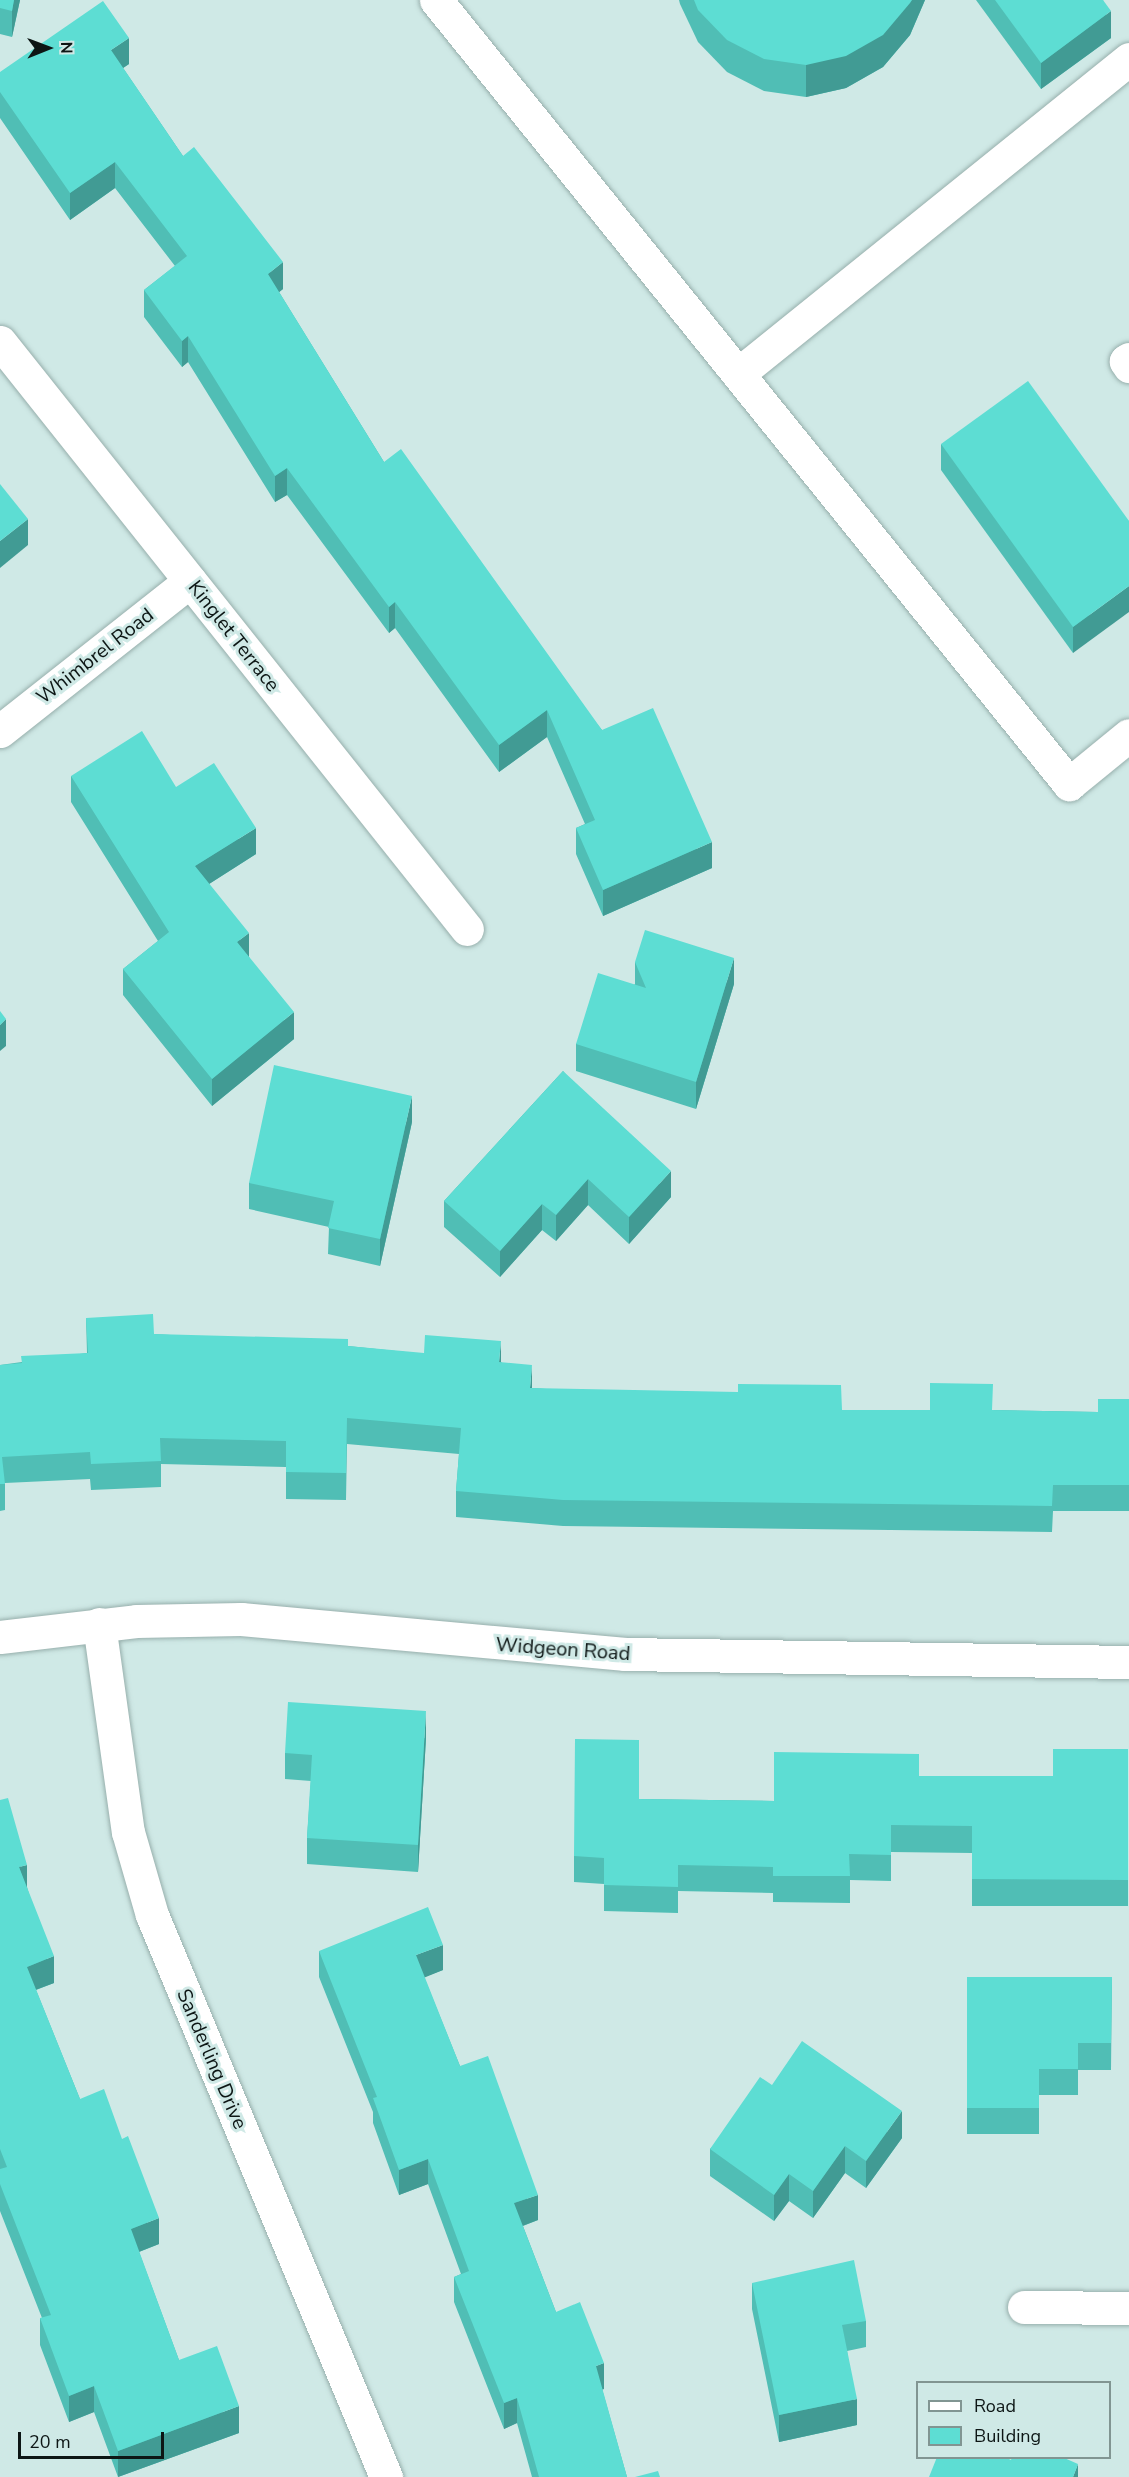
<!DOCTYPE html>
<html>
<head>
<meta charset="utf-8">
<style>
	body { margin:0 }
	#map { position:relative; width:1129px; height:2477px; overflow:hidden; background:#cfe9e6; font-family:"Nunito Sans",sans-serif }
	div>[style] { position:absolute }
	.roads { filter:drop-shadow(0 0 2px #97afac) drop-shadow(0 0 2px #97afac) }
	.minor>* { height:33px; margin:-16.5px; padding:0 16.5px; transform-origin:16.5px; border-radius:16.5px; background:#fff }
	.wall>* { inset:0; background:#50beb5 }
	.shaded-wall>* { inset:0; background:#419b94 }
	.building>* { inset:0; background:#5dddd3 }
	span { translate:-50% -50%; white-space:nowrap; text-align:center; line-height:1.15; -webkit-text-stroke:6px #cfe9e6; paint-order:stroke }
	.street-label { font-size:20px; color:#0d1615 }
	.legend { position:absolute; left:916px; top:2381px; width:195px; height:78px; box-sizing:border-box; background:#cfe9e6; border:2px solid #819592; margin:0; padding:8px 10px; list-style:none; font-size:18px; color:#0d1615 }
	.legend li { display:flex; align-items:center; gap:12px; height:30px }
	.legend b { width:30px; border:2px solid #819592 }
	.north { position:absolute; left:18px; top:18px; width:60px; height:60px; -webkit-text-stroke:4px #cfe9e6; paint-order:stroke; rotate:89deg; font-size:16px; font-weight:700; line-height:24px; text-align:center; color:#0d1615 }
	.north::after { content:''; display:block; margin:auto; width:21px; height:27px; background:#0d1615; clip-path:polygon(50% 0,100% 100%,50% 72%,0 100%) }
	.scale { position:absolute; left:18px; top:2432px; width:146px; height:27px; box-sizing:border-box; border:3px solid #0d1615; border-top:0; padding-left:8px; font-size:18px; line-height:21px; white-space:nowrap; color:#0d1615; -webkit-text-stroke:4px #cfe9e6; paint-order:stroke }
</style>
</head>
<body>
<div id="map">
	<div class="roads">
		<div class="minor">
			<i style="left:436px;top:0;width:1008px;rotate:51.08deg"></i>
			<i style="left:1069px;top:784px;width:77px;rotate:-39.2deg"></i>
			<i style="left:0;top:342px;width:750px;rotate:51.5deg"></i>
			<i style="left:1129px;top:359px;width:4px;rotate:146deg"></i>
			<i style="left:1126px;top:361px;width:6px;rotate:59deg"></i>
			<i style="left:738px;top:374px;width:502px;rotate:-38.86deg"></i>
			<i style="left:0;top:731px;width:242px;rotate:-38.3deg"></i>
			<i style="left:99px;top:1624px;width:210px;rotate:82.1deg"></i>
			<i style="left:128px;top:1832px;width:86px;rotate:73.9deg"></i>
			<i style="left:152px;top:1915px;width:609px;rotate:67.39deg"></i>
			<i style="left:0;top:1637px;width:137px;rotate:-6.7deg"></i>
			<i style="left:136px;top:1621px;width:105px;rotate:-1.1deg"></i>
			<i style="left:241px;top:1619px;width:386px;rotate:5.2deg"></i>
			<i style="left:625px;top:1654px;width:504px;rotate:0.91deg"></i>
			<i style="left:1024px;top:2307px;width:105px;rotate:0.5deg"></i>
		</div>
	</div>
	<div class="wall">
		<i style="clip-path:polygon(0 0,20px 0,12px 37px,0 34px)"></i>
		<i style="clip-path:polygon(679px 0,925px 0,910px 35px,883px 67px,846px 88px,806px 97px,764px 91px,727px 72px,698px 42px,680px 4px)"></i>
		<i style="clip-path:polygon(976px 0,1103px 0,1111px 38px,1041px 89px)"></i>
		<i style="clip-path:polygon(129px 64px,123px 68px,183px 156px,283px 289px,279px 292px,384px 462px,602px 730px,712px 868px,603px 916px,576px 854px,576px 828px,585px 824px,547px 737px,499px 772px,395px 628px,389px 633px,287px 495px,275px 502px,188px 362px,182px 367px,144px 317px,144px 290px,175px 266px,115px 188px,70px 220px,0 118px,0 72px)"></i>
		<i style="clip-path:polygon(941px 444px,1129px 521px,1073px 653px,941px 470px)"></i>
		<i style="clip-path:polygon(71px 776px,176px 787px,256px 854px,209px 884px,294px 1039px,212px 1106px,123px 995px,123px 969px,158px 941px,71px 802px)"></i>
		<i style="clip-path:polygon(635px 962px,734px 984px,696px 1109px,576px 1071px,576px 1044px,635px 984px)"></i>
		<i style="clip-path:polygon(563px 1071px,671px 1197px,629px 1244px,588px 1205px,556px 1241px,542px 1230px,500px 1277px,444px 1227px,444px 1201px)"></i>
		<i style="clip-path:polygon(412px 1122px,380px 1266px,328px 1254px,329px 1227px,249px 1209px,249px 1183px)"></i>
		<i style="clip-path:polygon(86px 1318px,154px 1334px,348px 1346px,501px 1362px,532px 1388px,842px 1410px,993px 1410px,1098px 1412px,1129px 1399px,1129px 1511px,1053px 1511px,1052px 1532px,563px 1526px,456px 1517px,456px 1491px,459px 1454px,347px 1444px,346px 1500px,286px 1499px,286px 1467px,161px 1464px,161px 1487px,91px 1490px,90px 1479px,5px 1483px,5px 1510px,0 1511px,0 1365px,87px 1353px)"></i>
		<i style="clip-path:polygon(426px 1738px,418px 1872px,307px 1864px,307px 1838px,311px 1781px,285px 1779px,285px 1753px)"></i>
		<i style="clip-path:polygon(1128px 1749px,1128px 1906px,972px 1906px,972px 1853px,891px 1852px,891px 1881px,850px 1880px,850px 1903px,773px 1902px,773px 1893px,678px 1891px,678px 1913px,604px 1911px,604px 1884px,574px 1882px,574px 1856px,639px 1799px,774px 1801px,919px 1776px,1053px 1776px)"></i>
		<i style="clip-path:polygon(0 1800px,27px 1887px,54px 1983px,36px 1990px,80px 2099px,159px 2244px,139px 2252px,179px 2360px,239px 2433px,118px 2477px,94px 2412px,69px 2422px,40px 2345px,40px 2318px,42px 2318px,0 2211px)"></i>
		<i style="clip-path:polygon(319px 1951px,443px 1970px,424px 1977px,460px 2066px,538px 2220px,523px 2226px,556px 2312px,604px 2389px,602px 2389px,627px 2477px,532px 2477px,517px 2423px,504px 2429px,454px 2302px,454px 2277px,461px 2274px,428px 2184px,399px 2195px,373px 2123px,373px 2112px,319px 1977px)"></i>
		<i style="clip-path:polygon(967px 1977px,1112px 1977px,1111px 2070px,1078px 2070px,1078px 2095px,1039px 2095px,1039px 2134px,967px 2134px)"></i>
		<i style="clip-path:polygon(772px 2085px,902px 2138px,866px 2188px,845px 2173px,813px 2218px,789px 2201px,774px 2221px,710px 2176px,710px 2149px)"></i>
		<i style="clip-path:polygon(752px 2283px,866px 2321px,866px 2347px,847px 2351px,857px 2425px,779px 2442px,752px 2309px)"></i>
	</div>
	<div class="shaded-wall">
		<i style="clip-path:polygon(14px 0,20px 0,12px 37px,12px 11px)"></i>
		<i style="clip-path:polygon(912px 0,925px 0,910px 35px,883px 67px,846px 88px,806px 97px,806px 65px)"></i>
		<i style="clip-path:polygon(1111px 11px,1111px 38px,1041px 89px,1041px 63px)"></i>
		<i style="clip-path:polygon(129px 38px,129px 64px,111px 76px,111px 50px)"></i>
		<i style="clip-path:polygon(115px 162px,115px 188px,70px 220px,70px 193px)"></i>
		<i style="clip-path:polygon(283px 262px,283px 289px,268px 301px,268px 274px)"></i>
		<i style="clip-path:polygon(188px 336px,188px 362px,182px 367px,182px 341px)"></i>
		<i style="clip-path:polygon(287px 468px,287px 495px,275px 502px,275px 476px)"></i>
		<i style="clip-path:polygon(28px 519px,28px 545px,0 568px,0 541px)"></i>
		<i style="clip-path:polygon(1129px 586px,1129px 612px,1073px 653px,1073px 627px)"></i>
		<i style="clip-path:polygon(395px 602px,395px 628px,389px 633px,389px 607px)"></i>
		<i style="clip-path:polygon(547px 710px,547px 737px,499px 772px,499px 745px)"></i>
		<i style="clip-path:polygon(256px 828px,256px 854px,195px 893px,195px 866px)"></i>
		<i style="clip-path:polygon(712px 842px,712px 868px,603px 916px,603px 890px)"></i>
		<i style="clip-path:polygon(249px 933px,249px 959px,237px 942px)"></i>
		<i style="clip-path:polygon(734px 958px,734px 984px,696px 1109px,696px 1082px)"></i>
		<i style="clip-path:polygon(294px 1012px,294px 1039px,212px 1106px,212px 1079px)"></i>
		<i style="clip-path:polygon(6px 1019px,6px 1046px,0 1051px,0 1025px)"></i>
		<i style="clip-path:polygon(412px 1096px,412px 1122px,380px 1266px,380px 1239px)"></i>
		<i style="clip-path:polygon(671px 1171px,671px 1197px,629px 1244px,629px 1217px)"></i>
		<i style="clip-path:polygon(588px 1179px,588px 1205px,556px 1241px,556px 1215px)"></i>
		<i style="clip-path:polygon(542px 1204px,542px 1230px,500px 1277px,500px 1251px)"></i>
		<i style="clip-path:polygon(501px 1341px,501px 1367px,499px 1362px)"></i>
		<i style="clip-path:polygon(532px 1365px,532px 1391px,530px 1388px)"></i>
		<i style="clip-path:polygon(426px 1711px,426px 1738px,418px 1872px,418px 1845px)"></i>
		<i style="clip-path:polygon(27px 1865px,27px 1891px,19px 1867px)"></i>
		<i style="clip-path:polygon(443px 1945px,443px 1970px,416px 1981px,416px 1955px)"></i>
		<i style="clip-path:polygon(54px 1956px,54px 1983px,27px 1993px,27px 1967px)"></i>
		<i style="clip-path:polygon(902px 2111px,902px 2138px,866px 2188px,866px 2161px)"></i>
		<i style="clip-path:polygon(845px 2146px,845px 2173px,813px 2218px,813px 2191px)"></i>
		<i style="clip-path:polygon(428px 2159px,428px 2184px,399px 2195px,399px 2170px)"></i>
		<i style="clip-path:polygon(789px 2174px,789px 2201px,774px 2221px,774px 2195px)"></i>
		<i style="clip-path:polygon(538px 2195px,538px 2220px,514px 2229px,514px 2203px)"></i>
		<i style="clip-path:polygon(159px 2218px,159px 2244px,131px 2255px,131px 2229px)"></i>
		<i style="clip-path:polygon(604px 2363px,604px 2389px,596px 2392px,596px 2366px)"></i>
		<i style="clip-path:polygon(94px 2386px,94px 2412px,69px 2422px,69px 2396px)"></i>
		<i style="clip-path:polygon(517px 2398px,517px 2423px,504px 2429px,504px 2403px)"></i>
		<i style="clip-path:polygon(857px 2399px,857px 2425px,779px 2442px,779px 2415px)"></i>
		<i style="clip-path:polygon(239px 2406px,239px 2433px,118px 2477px,118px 2451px)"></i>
		<i style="clip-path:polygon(1078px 2464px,1078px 2477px,1073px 2477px)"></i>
	</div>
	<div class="building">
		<i style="clip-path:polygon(0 0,14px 0,12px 11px,0 8px)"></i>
		<i style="clip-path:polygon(694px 0,912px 0,910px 3px,883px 35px,846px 56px,806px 65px,764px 59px,727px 40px,698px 10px)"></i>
		<i style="clip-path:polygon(995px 0,1103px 0,1111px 11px,1041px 63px)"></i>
		<i style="clip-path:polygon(103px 1px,129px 38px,111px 50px,183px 156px,194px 147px,283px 262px,268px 274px,384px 462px,401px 449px,602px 730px,653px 708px,712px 842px,603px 890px,576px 828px,595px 820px,547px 710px,499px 745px,395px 602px,389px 607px,287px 468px,275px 476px,188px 336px,182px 341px,144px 290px,187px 256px,115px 162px,70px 193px,0 92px,0 72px)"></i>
		<i style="clip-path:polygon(1028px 381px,1129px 521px,1129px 586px,1073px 627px,941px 444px)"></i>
		<i style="clip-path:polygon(0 484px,28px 519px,0 541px)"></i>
		<i style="clip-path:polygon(142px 731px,176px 787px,214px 763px,256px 828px,195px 866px,249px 933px,237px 942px,294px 1012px,212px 1079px,123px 969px,169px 932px,71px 776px)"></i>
		<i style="clip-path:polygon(645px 930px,734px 958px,696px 1082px,576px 1044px,598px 973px,646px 988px,635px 962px)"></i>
		<i style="clip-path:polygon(0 1011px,6px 1019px,0 1025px)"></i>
		<i style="clip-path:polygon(274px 1065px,412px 1096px,380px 1239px,328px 1228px,334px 1201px,249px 1183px)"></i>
		<i style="clip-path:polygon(563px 1071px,671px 1171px,629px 1217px,588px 1179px,556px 1215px,542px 1204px,500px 1251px,444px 1201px)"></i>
		<i style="clip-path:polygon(153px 1314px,154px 1334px,348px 1339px,348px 1346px,424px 1353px,425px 1335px,501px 1341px,499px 1362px,532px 1365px,530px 1388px,738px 1392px,738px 1384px,841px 1385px,842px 1410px,930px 1410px,930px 1383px,993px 1384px,992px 1410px,1098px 1412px,1098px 1399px,1129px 1399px,1129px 1485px,1053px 1485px,1052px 1506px,563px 1500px,456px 1491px,461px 1428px,347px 1418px,346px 1473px,286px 1472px,286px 1441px,160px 1438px,161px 1461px,91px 1464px,90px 1452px,2px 1457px,5px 1484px,0 1484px,0 1365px,22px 1363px,21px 1356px,88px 1353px,86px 1318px)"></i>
		<i style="clip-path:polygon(288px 1702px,426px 1711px,418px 1845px,307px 1838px,312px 1755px,285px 1753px)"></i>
		<i style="clip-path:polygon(575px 1739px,639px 1740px,639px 1799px,774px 1801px,774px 1752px,919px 1754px,919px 1776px,1053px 1776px,1053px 1749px,1128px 1749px,1128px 1880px,972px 1879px,972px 1826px,891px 1825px,891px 1855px,849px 1854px,850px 1876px,773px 1876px,773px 1867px,678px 1865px,678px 1887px,604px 1885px,604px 1858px,574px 1856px)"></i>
		<i style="clip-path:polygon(8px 1798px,27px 1865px,19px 1867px,54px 1956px,27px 1967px,80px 2099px,104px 2089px,122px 2139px,128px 2136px,159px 2218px,131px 2229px,179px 2360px,217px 2346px,239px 2406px,118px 2451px,94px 2386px,69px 2396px,40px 2318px,51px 2315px,0 2184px,0 2169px,7px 2167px,0 2149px,0 1800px)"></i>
		<i style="clip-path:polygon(428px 1907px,443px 1945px,416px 1955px,460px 2066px,488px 2056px,538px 2195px,514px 2203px,556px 2312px,580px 2302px,604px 2363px,596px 2366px,627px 2477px,539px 2477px,517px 2398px,504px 2403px,454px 2277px,469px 2271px,428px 2159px,399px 2170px,373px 2098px,377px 2097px,319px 1951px)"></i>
		<i style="clip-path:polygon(967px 1977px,1112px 1977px,1111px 2043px,1078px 2043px,1078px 2069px,1039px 2069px,1039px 2108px,967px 2108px)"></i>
		<i style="clip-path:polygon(802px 2041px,902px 2111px,866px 2161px,845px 2146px,813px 2191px,789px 2174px,774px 2195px,710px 2149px,760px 2077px,772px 2085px)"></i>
		<i style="clip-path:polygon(854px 2260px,866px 2321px,842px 2325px,857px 2399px,779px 2415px,752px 2283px)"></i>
		<i style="clip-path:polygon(937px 2457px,1005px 2457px,1011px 2460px,1012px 2457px,1062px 2457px,1078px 2464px,1073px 2477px,929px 2477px)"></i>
		<i style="clip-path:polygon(658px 2471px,660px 2477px,635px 2477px)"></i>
	</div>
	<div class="street-label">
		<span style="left:234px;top:636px;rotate:52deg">Kinglet Terrace</span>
		<span style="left:95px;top:656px;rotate:-38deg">Whimbrel Road</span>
		<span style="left:563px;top:1649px;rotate:4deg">Widgeon Road</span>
		<span style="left:212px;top:2059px;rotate:67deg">Sanderling Drive</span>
	</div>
	<ul class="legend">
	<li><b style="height:8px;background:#fff"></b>Road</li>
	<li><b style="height:16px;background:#5dddd3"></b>Building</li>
	</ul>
	<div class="north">N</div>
	<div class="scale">20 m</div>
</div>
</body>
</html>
